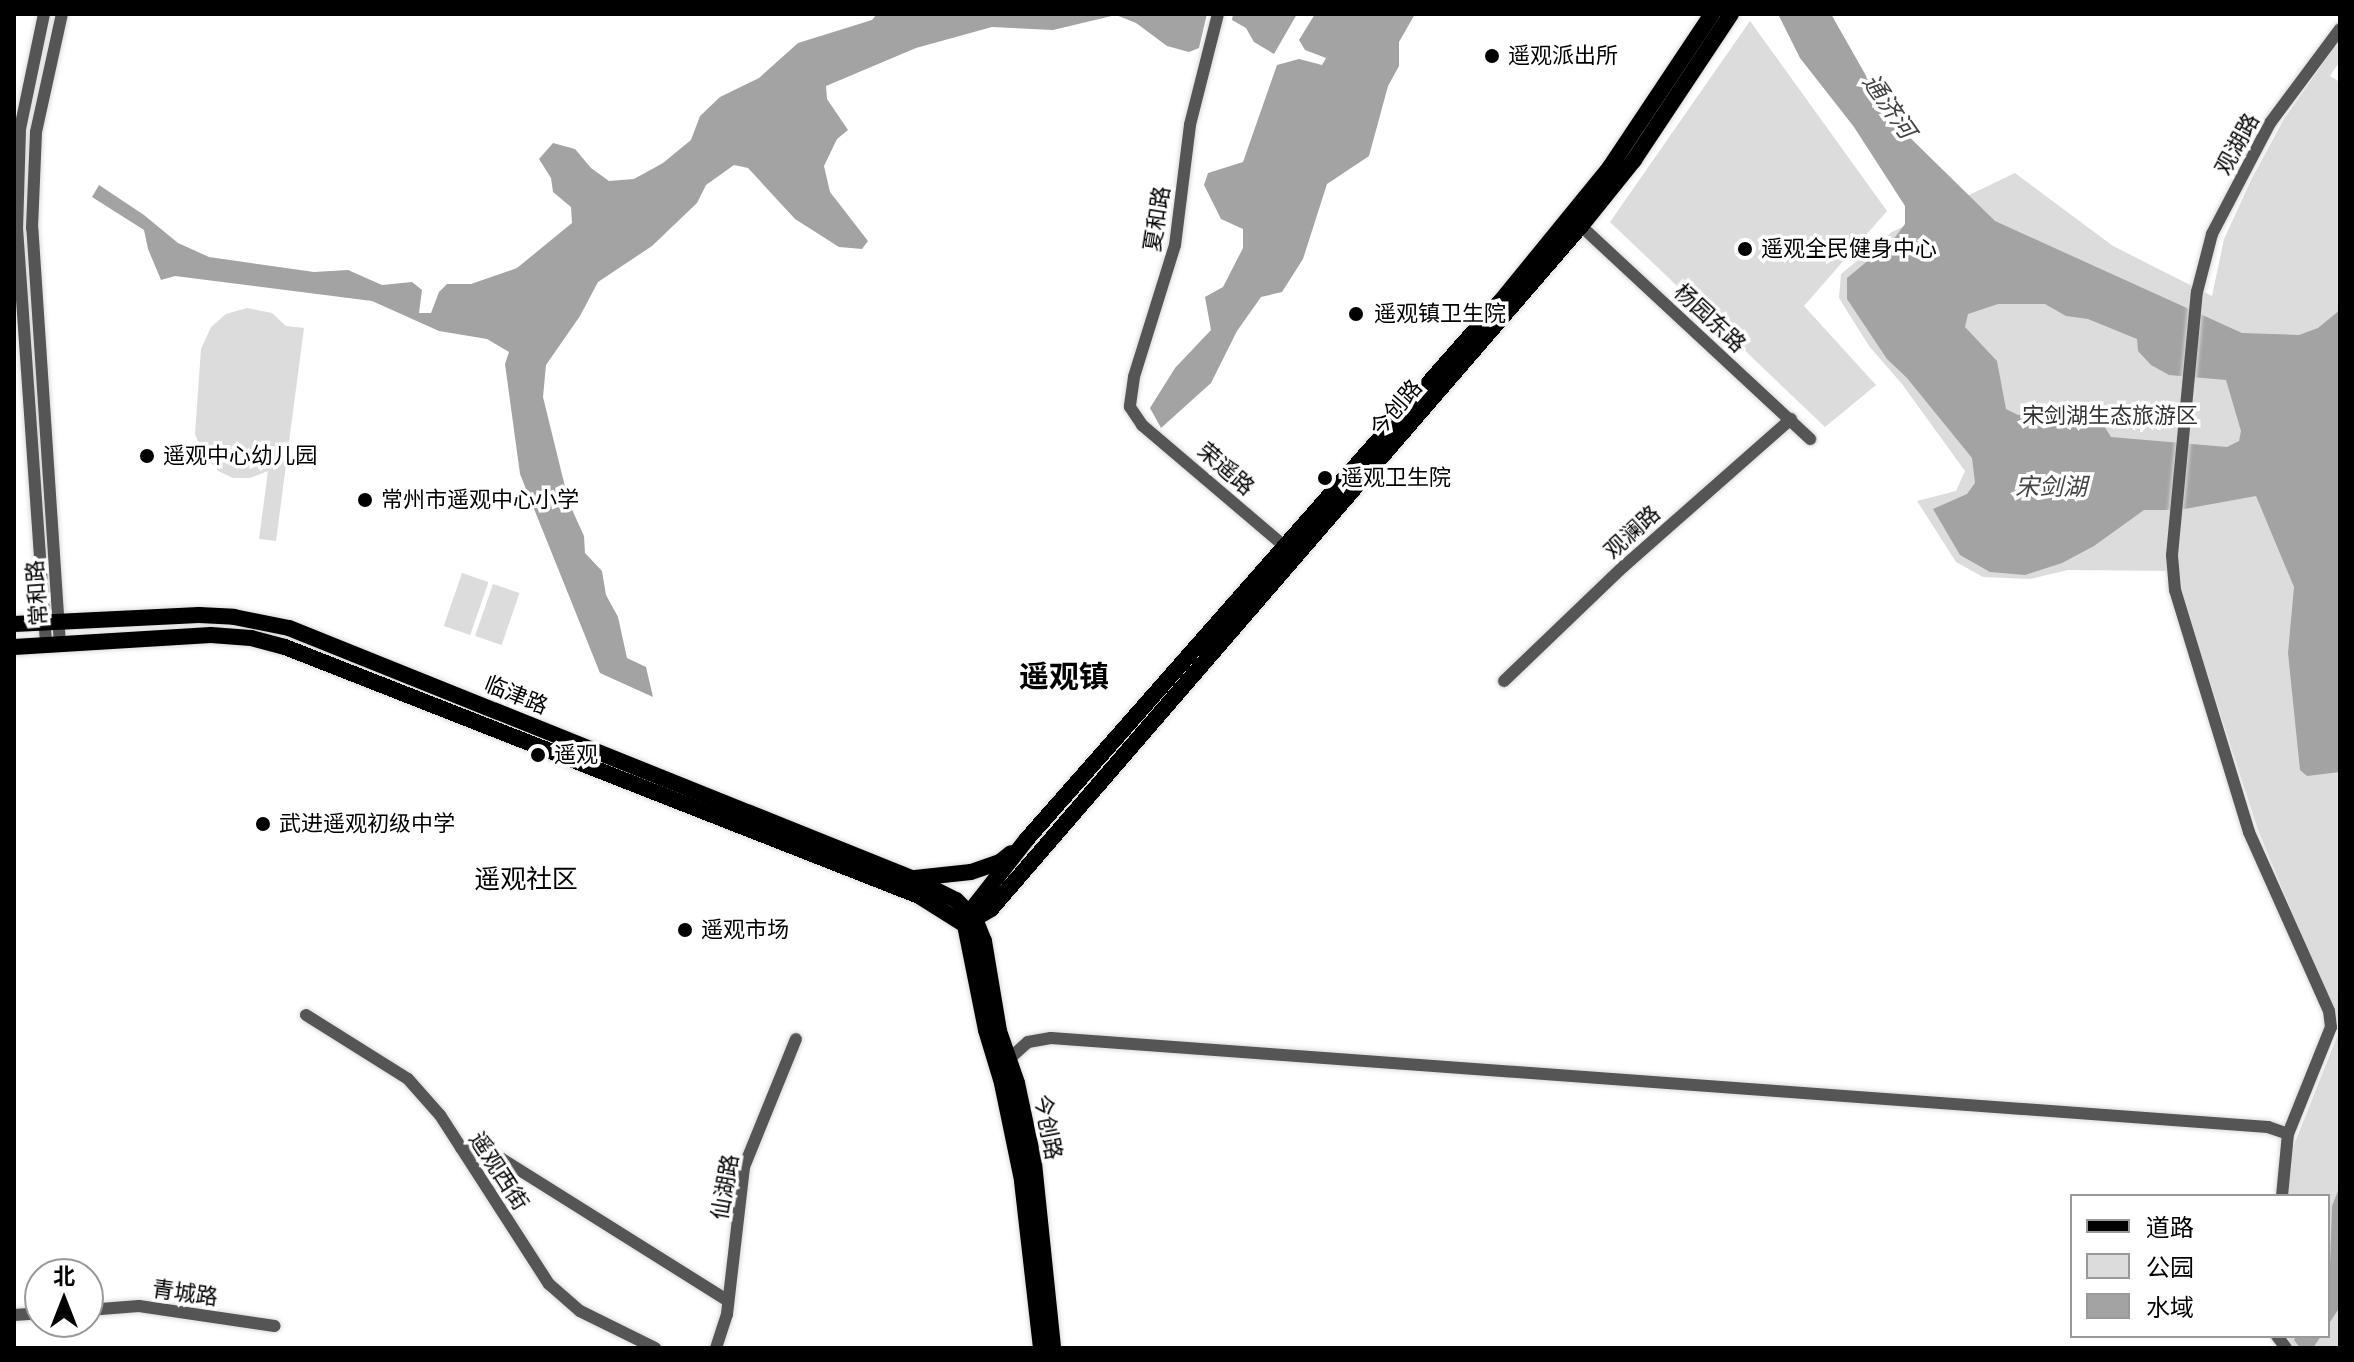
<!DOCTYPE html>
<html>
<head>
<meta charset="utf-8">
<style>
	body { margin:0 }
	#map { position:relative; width:2354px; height:1362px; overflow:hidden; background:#fff; font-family:Jost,"Noto Sans SC",sans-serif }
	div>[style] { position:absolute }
	.green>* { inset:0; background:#dcdcdc; transform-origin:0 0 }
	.water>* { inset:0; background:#a3a3a3 }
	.roads { filter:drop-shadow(0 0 2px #dbdbdb) drop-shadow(0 0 2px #dbdbdb) }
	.minor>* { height:12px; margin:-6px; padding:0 6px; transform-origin:6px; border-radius:6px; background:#555 }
	.major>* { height:16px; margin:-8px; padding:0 8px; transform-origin:8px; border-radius:8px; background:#000 }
	.dots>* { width:22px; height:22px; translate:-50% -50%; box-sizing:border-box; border:4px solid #fff; border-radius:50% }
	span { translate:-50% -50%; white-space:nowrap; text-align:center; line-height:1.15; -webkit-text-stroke:7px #fff; paint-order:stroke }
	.poi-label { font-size:22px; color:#000 }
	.left { translate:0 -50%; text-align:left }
	.street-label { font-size:22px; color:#000 }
	.park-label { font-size:22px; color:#333 }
	.water-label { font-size:24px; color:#444; font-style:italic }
	.quarter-label { font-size:26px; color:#000 }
	.district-label { font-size:30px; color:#000; font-weight:700 }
	.frame { position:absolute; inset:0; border:16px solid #000; pointer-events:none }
	.legend { position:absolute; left:2070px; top:1194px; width:260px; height:144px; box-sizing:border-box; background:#fff; border:2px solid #999; margin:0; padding:10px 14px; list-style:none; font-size:24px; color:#000 }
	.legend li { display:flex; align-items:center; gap:16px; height:40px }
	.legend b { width:40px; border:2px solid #999 }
	.north { position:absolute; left:24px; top:1258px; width:80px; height:80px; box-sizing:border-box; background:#fff; border:2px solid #999; border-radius:50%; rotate:0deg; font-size:22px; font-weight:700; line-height:32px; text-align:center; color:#000 }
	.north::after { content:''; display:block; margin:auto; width:28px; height:36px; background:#000; clip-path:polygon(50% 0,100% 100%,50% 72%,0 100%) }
</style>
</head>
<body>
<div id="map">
	<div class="green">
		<i style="clip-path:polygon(1750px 21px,1887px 211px,1804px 306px,1876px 385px,1825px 427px,1610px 222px)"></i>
		<i style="clip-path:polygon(2340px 39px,2340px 61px,2330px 76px,2340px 82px,2340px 1028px,2258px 830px,2174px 571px,2068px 570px,2030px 579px,1983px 577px,1956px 562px,1917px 501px,1956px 491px,1965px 471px,1902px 384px,1869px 346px,1839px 298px,1841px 274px,1892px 232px,2015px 173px,2113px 246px,2212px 296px,2224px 239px,2252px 178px,2284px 119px)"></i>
		<i style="clip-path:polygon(247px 308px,272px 313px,286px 326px,304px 328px,276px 541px,259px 539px,268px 471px,250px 478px,233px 478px,218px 471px,203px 454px,195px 434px,201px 349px,211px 327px,226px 314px)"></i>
		<i style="left:462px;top:573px;width:28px;height:56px;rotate:19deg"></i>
		<i style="left:493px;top:584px;width:28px;height:55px;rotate:19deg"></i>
		<i style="clip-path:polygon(2340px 1029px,2340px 1348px,2294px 1348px,2283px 1336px,2328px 1336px,2328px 1196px,2287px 1196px,2290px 1155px)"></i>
	</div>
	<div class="water">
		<i style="clip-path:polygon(877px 14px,1207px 14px,1199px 48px,1189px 52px,1167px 46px,1136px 23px,1116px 15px,1053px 30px,992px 27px,916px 48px,826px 86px,827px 99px,848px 130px,837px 139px,824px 166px,830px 192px,868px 241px,862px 249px,839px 247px,795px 219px,748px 168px,734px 165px,706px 185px,697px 203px,652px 246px,598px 282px,580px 316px,546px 365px,543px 397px,569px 503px,584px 536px,585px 553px,602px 571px,606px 595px,618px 617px,627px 658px,646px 667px,653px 697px,600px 673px,520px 474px,505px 364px,509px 352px,487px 339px,439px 331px,372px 301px,175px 276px,161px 280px,148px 249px,144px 230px,92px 197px,99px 185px,144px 215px,178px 243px,209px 257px,314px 272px,348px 270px,382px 285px,412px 282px,422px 290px,419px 313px,431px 313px,439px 292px,447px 284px,471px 284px,517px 268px,572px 223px,571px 207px,553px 192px,551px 178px,539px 159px,553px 143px,575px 149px,591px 168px,609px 181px,634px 179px,663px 163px,691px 140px,700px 116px,720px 97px,759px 78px,798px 43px,872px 20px)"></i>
		<i style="clip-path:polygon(1233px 14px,1297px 14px,1274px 54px,1254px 42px,1246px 28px,1232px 20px)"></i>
		<i style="clip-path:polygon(1315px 14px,1415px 14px,1399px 42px,1399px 66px,1388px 86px,1369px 156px,1327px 184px,1303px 259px,1282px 292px,1261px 297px,1237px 331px,1211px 383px,1161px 428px,1150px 408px,1175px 368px,1211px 330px,1205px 297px,1223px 287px,1243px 248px,1243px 229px,1221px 219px,1204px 185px,1208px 173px,1243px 162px,1277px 65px,1299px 59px,1322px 65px,1326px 58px,1305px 50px,1299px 40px)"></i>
		<i style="clip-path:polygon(evenodd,1778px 14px,1831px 14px,1890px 118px,1995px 221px,2242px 333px,2299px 335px,2318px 328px,2340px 310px,2340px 772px,2307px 776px,2300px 770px,2288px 653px,2294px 587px,2256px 496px,2179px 510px,2144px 510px,2094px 546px,2062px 563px,2025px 575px,1990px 572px,1960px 555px,1933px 509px,1967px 494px,1975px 483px,1972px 458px,1907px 378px,1887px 359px,1847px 299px,1847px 278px,1893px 240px,1905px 224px,1905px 206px,1854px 127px,1800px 58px,1778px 14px,1998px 304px,2045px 304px,2066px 316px,2088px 319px,2137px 339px,2138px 351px,2151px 365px,2169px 375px,2226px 380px,2241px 431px,2239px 441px,2227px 447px,2111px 437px,2101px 421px,2065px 412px,2018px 415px,2006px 409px,1997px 361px,1965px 327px,1968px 314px,1998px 304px)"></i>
		<i style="clip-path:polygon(2340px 1186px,2340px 1307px,2328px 1325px,2332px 1206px)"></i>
		<i style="clip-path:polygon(2296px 1336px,2321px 1336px,2313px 1348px,2300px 1348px,2294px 1340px)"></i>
	</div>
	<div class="roads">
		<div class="minor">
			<i style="left:44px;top:14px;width:117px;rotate:101.8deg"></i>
			<i style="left:20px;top:129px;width:99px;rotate:91.7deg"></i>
			<i style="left:17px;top:228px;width:419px;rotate:86deg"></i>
			<i style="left:1218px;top:14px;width:114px;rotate:104.2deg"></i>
			<i style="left:1190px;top:125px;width:121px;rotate:97.1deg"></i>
			<i style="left:1175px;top:245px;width:138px;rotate:107.3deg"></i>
			<i style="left:1134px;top:377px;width:30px;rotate:98deg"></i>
			<i style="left:1130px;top:407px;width:22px;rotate:56deg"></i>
			<i style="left:1142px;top:425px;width:185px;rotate:40.4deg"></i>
			<i style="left:1581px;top:226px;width:313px;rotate:42.9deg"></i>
			<i style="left:60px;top:645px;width:418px;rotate:-93.8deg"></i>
			<i style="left:32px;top:228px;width:96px;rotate:-87.6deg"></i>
			<i style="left:36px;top:132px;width:121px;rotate:-77.6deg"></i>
			<i style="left:1504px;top:681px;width:165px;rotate:-43.8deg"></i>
			<i style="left:1623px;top:567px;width:224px;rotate:-41.4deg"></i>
			<i style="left:306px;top:1015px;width:120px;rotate:32.1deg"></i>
			<i style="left:408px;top:1079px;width:48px;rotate:48.4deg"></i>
			<i style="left:440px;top:1115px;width:201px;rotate:57.2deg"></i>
			<i style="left:549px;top:1284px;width:41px;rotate:41.1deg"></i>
			<i style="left:580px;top:1311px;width:84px;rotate:26.3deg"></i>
			<i style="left:1009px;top:1059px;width:25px;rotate:-42deg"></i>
			<i style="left:1028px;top:1042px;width:23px;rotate:-10deg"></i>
			<i style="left:1051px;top:1038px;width:1220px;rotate:4.18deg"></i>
			<i style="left:2268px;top:1127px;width:21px;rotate:19deg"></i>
			<i style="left:461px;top:1148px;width:42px;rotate:15deg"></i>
			<i style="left:502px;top:1159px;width:267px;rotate:32.1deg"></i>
			<i style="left:2282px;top:1196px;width:62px;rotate:-84.5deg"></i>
			<i style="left:2288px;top:1134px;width:115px;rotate:-68.1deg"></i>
			<i style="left:2331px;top:1027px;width:16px;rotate:-97deg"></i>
			<i style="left:2329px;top:1011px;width:196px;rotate:-114.1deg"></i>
			<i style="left:2249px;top:832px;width:253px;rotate:-107deg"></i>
			<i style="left:2175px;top:590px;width:35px;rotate:-95deg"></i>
			<i style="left:2172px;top:555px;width:264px;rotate:-84.6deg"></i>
			<i style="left:2197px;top:292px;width:60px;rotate:-75.5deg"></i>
			<i style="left:2212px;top:234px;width:125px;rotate:-62.4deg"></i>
			<i style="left:2270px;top:123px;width:117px;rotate:-53.3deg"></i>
			<i style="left:88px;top:1310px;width:51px;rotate:-4.5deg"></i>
			<i style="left:139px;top:1306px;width:137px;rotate:8.4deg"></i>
			<i style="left:14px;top:1315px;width:26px;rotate:-4deg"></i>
			<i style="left:2277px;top:1336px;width:15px;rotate:53deg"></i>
			<i style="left:716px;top:1348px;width:36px;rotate:-72deg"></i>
			<i style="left:727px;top:1314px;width:148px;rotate:-83.4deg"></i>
			<i style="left:744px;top:1167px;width:138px;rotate:-67.9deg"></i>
		</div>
		<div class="major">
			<i style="left:14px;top:624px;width:185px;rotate:-2.8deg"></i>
			<i style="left:199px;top:615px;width:35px;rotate:3deg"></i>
			<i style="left:234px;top:617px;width:56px;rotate:11.3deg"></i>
			<i style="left:289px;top:628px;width:674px;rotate:21.88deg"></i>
			<i style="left:914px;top:879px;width:47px;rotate:26.6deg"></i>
			<i style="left:956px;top:900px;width:27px;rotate:45deg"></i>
			<i style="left:975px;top:919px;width:24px;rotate:68deg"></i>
			<i style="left:984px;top:941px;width:91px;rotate:80.5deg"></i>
			<i style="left:999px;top:1031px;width:55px;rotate:70.9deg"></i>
			<i style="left:1017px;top:1083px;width:82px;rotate:78deg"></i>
			<i style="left:1034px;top:1163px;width:186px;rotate:84.1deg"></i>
			<i style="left:14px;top:647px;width:197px;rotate:-3.5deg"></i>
			<i style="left:211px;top:635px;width:40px;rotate:4.3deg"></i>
			<i style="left:251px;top:638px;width:35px;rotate:15deg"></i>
			<i style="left:285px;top:647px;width:681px;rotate:21.44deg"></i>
			<i style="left:919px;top:896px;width:54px;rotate:32.2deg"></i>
			<i style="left:915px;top:878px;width:56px;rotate:-6.1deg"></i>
			<i style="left:971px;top:872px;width:31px;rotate:-19deg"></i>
			<i style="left:1000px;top:862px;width:14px;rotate:-39deg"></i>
			<i style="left:966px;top:924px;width:29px;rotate:-31deg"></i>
			<i style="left:991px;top:909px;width:903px;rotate:-49.18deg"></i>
			<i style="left:1581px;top:226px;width:85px;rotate:-51.2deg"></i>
			<i style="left:1634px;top:160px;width:175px;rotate:-56.4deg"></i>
			<i style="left:1041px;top:1348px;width:169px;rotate:-96.5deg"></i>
			<i style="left:1022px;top:1180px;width:99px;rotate:-101.7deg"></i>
			<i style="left:1002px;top:1083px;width:55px;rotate:-106.8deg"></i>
			<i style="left:986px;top:1030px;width:107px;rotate:-101.3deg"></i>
			<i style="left:965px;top:925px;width:13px;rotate:-72deg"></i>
			<i style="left:969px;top:913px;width:94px;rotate:-51.9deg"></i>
			<i style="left:1027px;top:839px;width:716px;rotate:-48.63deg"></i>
			<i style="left:1500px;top:302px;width:174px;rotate:-50.8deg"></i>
			<i style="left:1610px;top:167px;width:184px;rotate:-56.3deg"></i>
		</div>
	</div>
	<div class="dots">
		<i style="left:1492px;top:56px;background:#000"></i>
		<i style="left:1745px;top:249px;background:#000"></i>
		<i style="left:1356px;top:314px;background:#000"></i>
		<i style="left:147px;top:456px;background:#000"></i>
		<i style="left:1325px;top:478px;background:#000"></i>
		<i style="left:365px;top:500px;background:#000"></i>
		<i style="left:538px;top:755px;background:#000"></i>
		<i style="left:263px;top:824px;background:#000"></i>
		<i style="left:685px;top:930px;background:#000"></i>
	</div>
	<div class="poi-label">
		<span class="left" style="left:1508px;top:56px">遥观派出所</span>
		<span class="left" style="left:1761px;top:249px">遥观全民健身中心</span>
		<span class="left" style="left:1374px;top:314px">遥观镇卫生院</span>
		<span class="left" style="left:163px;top:456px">遥观中心幼儿园</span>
		<span class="left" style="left:1341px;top:478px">遥观卫生院</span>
		<span class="left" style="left:381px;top:500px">常州市遥观中心小学</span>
		<span class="left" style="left:554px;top:755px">遥观</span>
		<span class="left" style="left:279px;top:824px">武进遥观初级中学</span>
		<span class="left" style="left:701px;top:930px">遥观市场</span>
	</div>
	<div class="street-label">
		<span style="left:2237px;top:144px;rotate:-61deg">观湖路</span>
		<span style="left:1157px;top:219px;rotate:-81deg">夏和路</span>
		<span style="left:1710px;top:318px;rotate:43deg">杨园东路</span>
		<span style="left:1396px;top:408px;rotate:-49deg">今创路</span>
		<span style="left:1226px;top:469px;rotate:41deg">荣遥路</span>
		<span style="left:1632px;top:532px;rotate:-42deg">观澜路</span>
		<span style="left:37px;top:593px;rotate:-94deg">常和路</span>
		<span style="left:516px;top:695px;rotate:22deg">临津路</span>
		<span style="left:1048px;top:1127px;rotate:79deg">今创路</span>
		<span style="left:499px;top:1171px;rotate:57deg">遥观西街</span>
		<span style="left:725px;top:1187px;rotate:-80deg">仙湖路</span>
		<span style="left:185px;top:1293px;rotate:8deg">青城路</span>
	</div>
	<div class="park-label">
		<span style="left:2110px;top:416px">宋剑湖生态旅游区</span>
	</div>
	<div class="water-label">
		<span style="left:1889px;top:106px;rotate:55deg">通济河</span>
		<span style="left:2051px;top:487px">宋剑湖</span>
	</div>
	<div class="quarter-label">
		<span style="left:526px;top:880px">遥观社区</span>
	</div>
	<div class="district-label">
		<span style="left:1064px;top:677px">遥观镇</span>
	</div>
	<div class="frame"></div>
	<ul class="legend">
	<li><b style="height:10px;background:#000"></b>道路</li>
	<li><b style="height:22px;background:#dcdcdc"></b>公园</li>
	<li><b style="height:22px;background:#a3a3a3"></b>水域</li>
	</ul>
	<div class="north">北</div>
</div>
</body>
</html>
